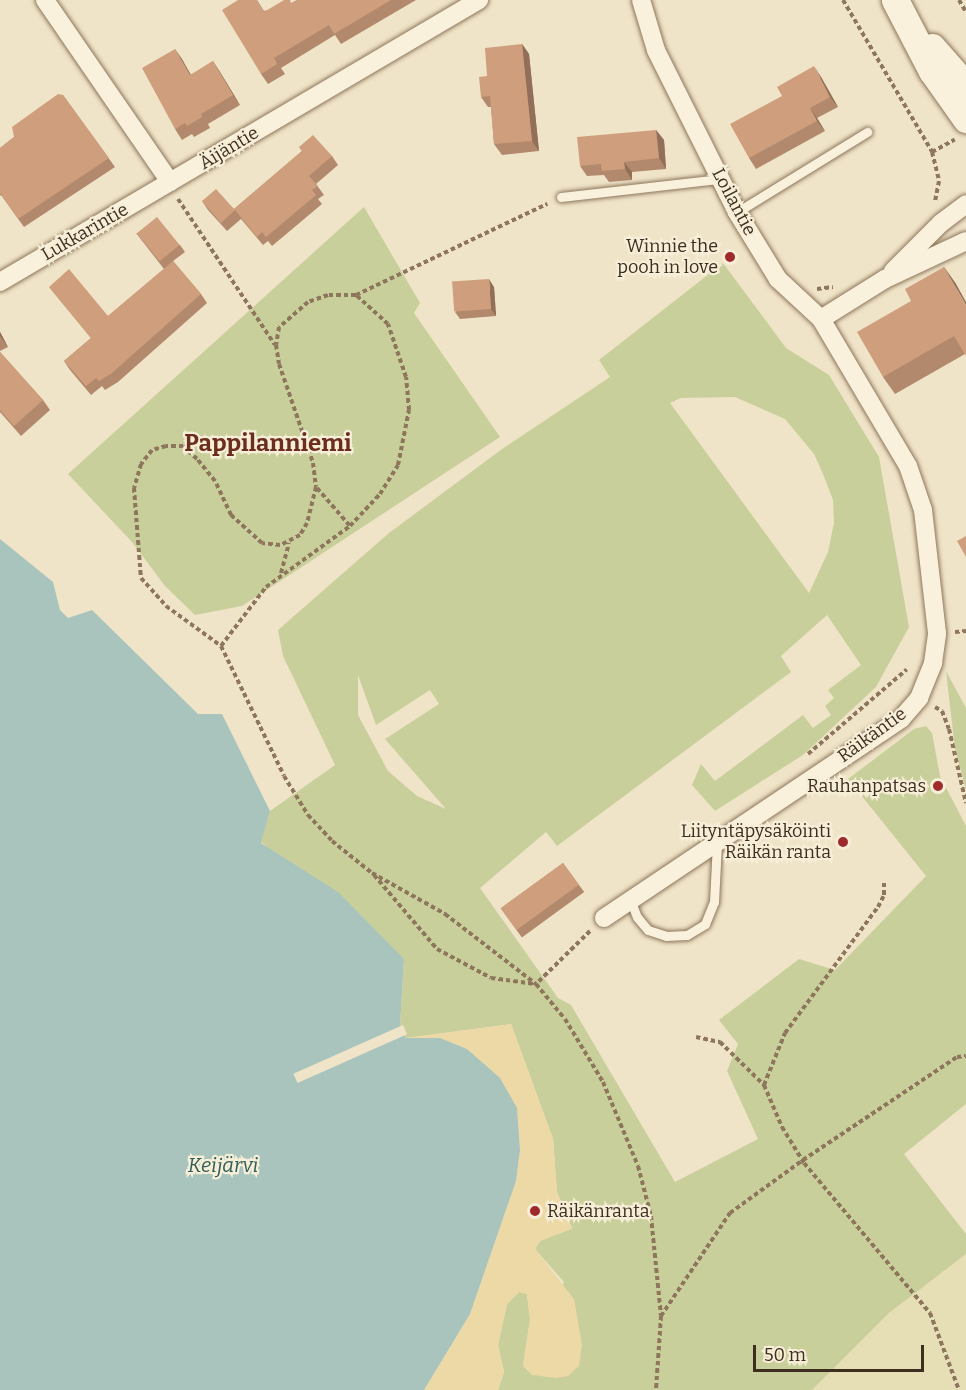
<!DOCTYPE html>
<html>
<head>
<meta charset="utf-8">
<style>
	body { margin:0 }
	#map { position:relative; width:966px; height:1390px; overflow:hidden; background:#f0e4c8; font-family:Bitter,serif }
	div>[style] { position:absolute }
	.farmland>* { inset:0; background:#e6deb5 }
	.green>* { inset:0; background:#c9cf9b }
	.sand>* { inset:0; background:#ecd9a5 }
	.water>* { inset:0; background:#a9c4bc }
	.pier>* { inset:0; background:#f0e4c8; transform-origin:0 0 }
	.path>* { height:4px; margin-top:-2px; transform-origin:0; background:repeating-linear-gradient(90deg,#8d765c 0 4.5px,transparent 0 7.5px) }
	.roads { filter:drop-shadow(0 0 2px #8d765c) drop-shadow(0 0 2px #8d765c) }
	.lane>* { height:9px; margin:-4.5px; padding:0 4.5px; transform-origin:4.5px; border-radius:4.5px; background:#faf1dc }
	.street>* { height:18px; margin:-9px; padding:0 9px; transform-origin:9px; border-radius:9px; background:#faf1dc }
	.secondary>* { height:27px; margin:-13.5px; padding:0 13.5px; transform-origin:13.5px; border-radius:13.5px; background:#faf1dc }
	.wall>* { inset:0; background:#b2896c; transform-origin:0 0 }
	.shaded-wall>* { inset:0; background:#916f58 }
	.building>* { inset:0; background:#cf9f7d; transform-origin:0 0 }
	.dots>* { width:16px; height:16px; translate:-50% -50%; box-sizing:border-box; border:3px solid #f7eed8; border-radius:50% }
	span { translate:-50% -50%; white-space:nowrap; text-align:center; line-height:1.15; -webkit-text-stroke:4.5px #f7eed8; paint-order:stroke }
	.street-label { font-size:18px; color:#3d2e20 }
	.poi-label { font-size:18px; color:#3d2e20 }
	.right { translate:-100% -50%; text-align:right }
	.left { translate:0 -50%; text-align:left }
	.water-label { font-size:20px; color:#2f5d5a; font-style:italic }
	.district-label { font-size:24px; color:#6b2e1e; font-weight:700 }
	.scale { position:absolute; left:753px; top:1345px; width:171px; height:27px; box-sizing:border-box; border:3px solid #3d2e20; border-top:0; padding-left:8px; font-size:18px; line-height:21px; white-space:nowrap; color:#3d2e20; -webkit-text-stroke:4px #f7eed8; paint-order:stroke }
</style>
</head>
<body>
<div id="map">
	<div class="farmland">
		<i style="clip-path:polygon(966px 1254px,966px 1390px,812px 1390px,889px 1313px)"></i>
	</div>
	<div class="green">
		<i style="clip-path:polygon(364px 207px,420px 303px,414px 313px,500px 437px,242px 606px,195px 615px,165px 586px,132px 542px,68px 474px)"></i>
		<i style="clip-path:polygon(evenodd,723px 263px,786px 348px,829px 375px,879px 457px,909px 627px,876px 687px,803px 755px,715px 811px,692px 785px,701px 764px,715px 781px,803px 715px,813px 728px,831px 715px,825px 706px,834px 698px,828px 690px,861px 665px,827px 615px,781px 656px,791px 672px,557px 846px,546px 832px,480px 888px,558px 998px,571px 1005px,675px 1182px,758px 1139px,727px 1071px,738px 1044px,719px 1020px,799px 959px,835px 970px,926px 876px,848px 779px,914px 729px,926px 726px,932px 733px,940px 776px,966px 826px,966px 1104px,904px 1154px,966px 1234px,966px 1254px,889px 1313px,812px 1390px,498px 1390px,504px 1372px,498px 1345px,507px 1304px,519px 1292px,527px 1294px,530px 1320px,523px 1366px,564px 1282px,535px 1249px,540px 1241px,572px 1228px,557px 1192px,553px 1139px,511px 1024px,406px 1038px,400px 1027px,404px 959px,261px 842px,270px 811px,335px 765px,283px 656px,278px 630px,389px 533px,502px 449px,610px 377px,599px 360px,723px 263px,735px 397px,785px 419px,814px 454px,823px 474px,833px 500px,834px 523px,828px 552px,809px 593px,670px 403px,681px 398px,735px 397px,723px 263px,358px 675px,376px 725px,430px 690px,439px 704px,385px 739px,446px 809px,417px 796px,388px 771px,358px 715px,358px 675px)"></i>
		<i style="clip-path:polygon(946px 671px,966px 708px,966px 790px,955px 749px)"></i>
	</div>
	<div class="sand">
		<i style="clip-path:polygon(511px 1024px,553px 1139px,557px 1192px,572px 1229px,540px 1241px,535px 1249px,574px 1299px,582px 1345px,579px 1366px,568px 1376px,556px 1378px,532px 1375px,523px 1366px,530px 1320px,527px 1294px,519px 1292px,507px 1304px,498px 1345px,504px 1372px,498px 1390px,424px 1390px,470px 1314px,516px 1181px,520px 1150px,517px 1108px,478px 1060px,467px 1049px,406px 1038px)"></i>
	</div>
	<div class="water">
		<i style="clip-path:polygon(0 539px,53px 582px,60px 610px,68px 618px,92px 610px,198px 714px,222px 714px,270px 811px,261px 843px,338px 892px,404px 959px,400px 1027px,406px 1038px,440px 1038px,467px 1049px,500px 1078px,517px 1108px,520px 1150px,516px 1181px,470px 1314px,424px 1390px,0 1390px)"></i>
	</div>
	<div class="pier">
		<i style="left:403px;top:1025px;width:10px;height:120px;rotate:66deg"></i>
	</div>
	<div class="path">
		<i style="left:843px;top:0;width:176px;rotate:59.6deg"></i>
		<i style="left:932px;top:152px;width:30px;rotate:76deg"></i>
		<i style="left:939px;top:181px;width:21px;rotate:101deg"></i>
		<i style="left:959px;top:0;width:14px;rotate:60deg"></i>
		<i style="left:932px;top:152px;width:26px;rotate:-29deg"></i>
		<i style="left:178px;top:199px;width:175px;rotate:56.4deg"></i>
		<i style="left:817px;top:289px;width:16px;rotate:-7deg"></i>
		<i style="left:356px;top:295px;width:212px;rotate:-25.5deg"></i>
		<i style="left:317px;top:488px;width:50px;rotate:49deg"></i>
		<i style="left:281px;top:573px;width:31px;rotate:-75deg"></i>
		<i style="left:955px;top:632px;width:11px;rotate:-5deg"></i>
		<i style="left:221px;top:646px;width:74px;rotate:-52.7deg"></i>
		<i style="left:266px;top:587px;width:104px;rotate:-36deg"></i>
		<i style="left:350px;top:526px;width:44px;rotate:-46.8deg"></i>
		<i style="left:380px;top:494px;width:34px;rotate:-58deg"></i>
		<i style="left:398px;top:465px;width:56px;rotate:-78.7deg"></i>
		<i style="left:409px;top:410px;width:33px;rotate:-95deg"></i>
		<i style="left:406px;top:377px;width:56px;rotate:-108.8deg"></i>
		<i style="left:388px;top:324px;width:43px;rotate:-137.8deg"></i>
		<i style="left:356px;top:295px;width:28px;rotate:180deg"></i>
		<i style="left:328px;top:295px;width:21px;rotate:161deg"></i>
		<i style="left:308px;top:302px;width:38px;rotate:139deg"></i>
		<i style="left:279px;top:327px;width:18px;rotate:99deg"></i>
		<i style="left:276px;top:345px;width:19px;rotate:81deg"></i>
		<i style="left:279px;top:364px;width:105px;rotate:71deg"></i>
		<i style="left:313px;top:463px;width:24px;rotate:83deg"></i>
		<i style="left:316px;top:487px;width:37px;rotate:104deg"></i>
		<i style="left:307px;top:523px;width:14px;rotate:120deg"></i>
		<i style="left:300px;top:535px;width:22px;rotate:153deg"></i>
		<i style="left:280px;top:545px;width:18px;rotate:-174deg"></i>
		<i style="left:262px;top:543px;width:42px;rotate:-137.9deg"></i>
		<i style="left:231px;top:515px;width:38px;rotate:-115deg"></i>
		<i style="left:215px;top:481px;width:28px;rotate:-129deg"></i>
		<i style="left:197px;top:459px;width:19px;rotate:-137deg"></i>
		<i style="left:183px;top:446px;width:17px;rotate:180deg"></i>
		<i style="left:166px;top:446px;width:15px;rotate:164deg"></i>
		<i style="left:152px;top:450px;width:18px;rotate:128deg"></i>
		<i style="left:141px;top:464px;width:25px;rotate:106deg"></i>
		<i style="left:134px;top:488px;width:90px;rotate:85.6deg"></i>
		<i style="left:141px;top:578px;width:38px;rotate:48deg"></i>
		<i style="left:166px;top:606px;width:68px;rotate:36deg"></i>
		<i style="left:221px;top:646px;width:144px;rotate:64.1deg"></i>
		<i style="left:284px;top:776px;width:46px;rotate:58.4deg"></i>
		<i style="left:308px;top:815px;width:35px;rotate:47deg"></i>
		<i style="left:332px;top:841px;width:51px;rotate:38.7deg"></i>
		<i style="left:372px;top:873px;width:84px;rotate:29.3deg"></i>
		<i style="left:445px;top:914px;width:115px;rotate:37.6deg"></i>
		<i style="left:935px;top:707px;width:8px;rotate:30deg"></i>
		<i style="left:942px;top:711px;width:19px;rotate:69deg"></i>
		<i style="left:949px;top:729px;width:76px;rotate:77.1deg"></i>
		<i style="left:808px;top:754px;width:130px;rotate:-40.6deg"></i>
		<i style="left:374px;top:875px;width:97px;rotate:49.6deg"></i>
		<i style="left:437px;top:949px;width:61px;rotate:28.2deg"></i>
		<i style="left:491px;top:978px;width:44px;rotate:7.8deg"></i>
		<i style="left:590px;top:931px;width:76px;rotate:135.5deg"></i>
		<i style="left:536px;top:984px;width:45px;rotate:50.4deg"></i>
		<i style="left:565px;top:1019px;width:74px;rotate:58.9deg"></i>
		<i style="left:603px;top:1082px;width:91px;rotate:67.4deg"></i>
		<i style="left:638px;top:1166px;width:52px;rotate:75.4deg"></i>
		<i style="left:651px;top:1216px;width:100px;rotate:84.3deg"></i>
		<i style="left:661px;top:1316px;width:74px;rotate:93.9deg"></i>
		<i style="left:696px;top:1037px;width:25px;rotate:12deg"></i>
		<i style="left:720px;top:1042px;width:62px;rotate:44.3deg"></i>
		<i style="left:764px;top:1085px;width:46px;rotate:66.8deg"></i>
		<i style="left:782px;top:1127px;width:42px;rotate:58.6deg"></i>
		<i style="left:804px;top:1163px;width:196px;rotate:50deg"></i>
		<i style="left:930px;top:1313px;width:82px;rotate:69.4deg"></i>
		<i style="left:764px;top:1085px;width:56px;rotate:-68deg"></i>
		<i style="left:785px;top:1033px;width:157px;rotate:-53.6deg"></i>
		<i style="left:878px;top:907px;width:13px;rotate:-63deg"></i>
		<i style="left:884px;top:895px;width:15px;rotate:-90deg"></i>
		<i style="left:661px;top:1316px;width:124px;rotate:-56.2deg"></i>
		<i style="left:730px;top:1213px;width:90px;rotate:-36deg"></i>
		<i style="left:803px;top:1160px;width:185px;rotate:-33.8deg"></i>
		<i style="left:957px;top:1057px;width:9px;rotate:-6deg"></i>
	</div>
	<div class="roads">
		<div class="lane">
			<i style="left:561px;top:197px;width:160px;rotate:-6.5deg"></i>
			<i style="left:737px;top:212px;width:153px;rotate:-31.6deg"></i>
			<i style="left:630px;top:899px;width:19px;rotate:69deg"></i>
			<i style="left:637px;top:917px;width:17px;rotate:50deg"></i>
			<i style="left:648px;top:930px;width:19px;rotate:18deg"></i>
			<i style="left:666px;top:936px;width:21px;rotate:-3deg"></i>
			<i style="left:687px;top:935px;width:21px;rotate:-31deg"></i>
			<i style="left:705px;top:924px;width:24px;rotate:-68deg"></i>
			<i style="left:714px;top:902px;width:59px;rotate:-87.1deg"></i>
		</div>
		<div class="street">
			<i style="left:45px;top:0;width:221px;rotate:55.5deg"></i>
			<i style="left:893px;top:271px;width:68px;rotate:-45deg"></i>
			<i style="left:941px;top:223px;width:31px;rotate:-37deg"></i>
			<i style="left:0;top:282px;width:556px;rotate:-30.49deg"></i>
			<i style="left:821px;top:319px;width:75px;rotate:-32deg"></i>
			<i style="left:885px;top:279px;width:89px;rotate:-25.1deg"></i>
			<i style="left:604px;top:918px;width:358px;rotate:-33.8deg"></i>
			<i style="left:901px;top:719px;width:28px;rotate:-49deg"></i>
			<i style="left:919px;top:698px;width:38px;rotate:-68deg"></i>
			<i style="left:933px;top:663px;width:30px;rotate:-82deg"></i>
			<i style="left:937px;top:633px;width:124px;rotate:-96.5deg"></i>
			<i style="left:923px;top:510px;width:46px;rotate:-108.8deg"></i>
			<i style="left:908px;top:466px;width:171px;rotate:-120.6deg"></i>
			<i style="left:821px;top:319px;width:59px;rotate:-137.1deg"></i>
			<i style="left:778px;top:279px;width:79px;rotate:-121.5deg"></i>
			<i style="left:737px;top:212px;width:181px;rotate:-116.6deg"></i>
			<i style="left:656px;top:50px;width:52px;rotate:-106.7deg"></i>
		</div>
		<div class="secondary">
			<i style="left:895px;top:0;width:80px;rotate:62.5deg"></i>
			<i style="left:932px;top:71px;width:59px;rotate:54.7deg"></i>
			<i style="left:932px;top:47px;width:52px;rotate:48.9deg"></i>
		</div>
	</div>
	<div class="wall">
		<i style="clip-path:polygon(238px 0,257px 0,264px 11px,292px 3px,297px 0,416px 0,341px 44px,335px 35px,281px 68px,285px 74px,268px 84px,261px 74px)"></i>
		<i style="clip-path:polygon(522px 44px,529px 54px,539px 151px,502px 155px,494px 144px,491px 107px,488px 107px,481px 97px,487px 76px)"></i>
		<i style="clip-path:polygon(175px 49px,191px 75px,213px 61px,220px 72px,240px 105px,208px 124px,210px 128px,194px 137px,192px 134px,182px 140px,175px 129px)"></i>
		<i style="clip-path:polygon(821px 77px,838px 107px,817px 118px,825px 131px,756px 169px,749px 158px)"></i>
		<i style="clip-path:polygon(63px 95px,115px 167px,24px 227px,1px 195px,0 196px,0 148px,14px 137px)"></i>
		<i style="clip-path:polygon(656px 130px,664px 140px,666px 169px,632px 172px,632px 180px,609px 182px,604px 175px,587px 176px,580px 166px)"></i>
		<i style="clip-path:polygon(299px 147px,332px 156px,338px 165px,316px 184px,324px 195px,318px 199px,322px 204px,272px 246px,268px 241px,263px 245px,241px 219px,227px 231px,208px 210px,202px 201px,234px 209px,302px 151px)"></i>
		<i style="clip-path:polygon(136px 233px,180px 245px,185px 252px,173px 261px,201px 294px,207px 303px,118px 382px,105px 390px,102px 386px,91px 395px,70px 370px,64px 361px,91px 338px,49px 287px,108px 316px,164px 269px)"></i>
		<i style="clip-path:polygon(944px 267px,956px 284px,965px 354px,895px 394px,883px 377px,911px 301px)"></i>
		<i style="clip-path:polygon(494px 287px,496px 316px,460px 319px,455px 312px)"></i>
		<i style="clip-path:polygon(0 332px,8px 347px,0 351px)"></i>
		<i style="clip-path:polygon(0 352px,43px 400px,50px 410px,21px 436px,0 412px)"></i>
		<i style="left:563px;top:863px;width:36px;height:77px;rotate:54deg"></i>
	</div>
	<div class="shaded-wall">
		<i style="clip-path:polygon(522px 44px,529px 54px,539px 151px,532px 141px)"></i>
		<i style="clip-path:polygon(175px 49px,182px 59px,197px 86px,190px 75px)"></i>
		<i style="clip-path:polygon(213px 61px,220px 72px,240px 105px,233px 95px)"></i>
		<i style="clip-path:polygon(814px 66px,821px 77px,838px 107px,830px 97px)"></i>
		<i style="clip-path:polygon(810px 108px,817px 118px,825px 131px,817px 121px)"></i>
		<i style="clip-path:polygon(656px 130px,664px 140px,666px 169px,659px 158px)"></i>
		<i style="clip-path:polygon(624px 162px,632px 172px,632px 180px,625px 169px)"></i>
		<i style="clip-path:polygon(944px 267px,956px 284px,966px 302px,966px 305px)"></i>
		<i style="clip-path:polygon(489px 279px,494px 287px,496px 316px,491px 309px)"></i>
		<i style="clip-path:polygon(0 332px,8px 347px,0 336px)"></i>
	</div>
	<div class="building">
		<i style="clip-path:polygon(238px 0,257px 0,264px 12px,284px 0,290px 0,291px 3px,297px 0,391px 0,334px 34px,329px 25px,274px 58px,277px 64px,261px 74px,222px 10px)"></i>
		<i style="clip-path:polygon(522px 44px,532px 141px,494px 144px,490px 96px,481px 97px,479px 77px,487px 76px,485px 48px)"></i>
		<i style="clip-path:polygon(175px 49px,190px 75px,213px 61px,233px 95px,201px 114px,202px 117px,187px 126px,185px 123px,175px 129px,142px 68px)"></i>
		<i style="clip-path:polygon(814px 66px,830px 97px,810px 108px,817px 121px,749px 158px,730px 124px,782px 96px,777px 87px)"></i>
		<i style="clip-path:polygon(58px 94px,63px 95px,109px 158px,18px 219px,0 193px,0 148px,14px 137px,12px 127px)"></i>
		<i style="clip-path:polygon(656px 130px,659px 158px,624px 162px,625px 169px,602px 171px,601px 164px,580px 166px,577px 137px)"></i>
		<i style="clip-path:polygon(313px 135px,332px 156px,309px 176px,318px 186px,312px 190px,316px 195px,266px 237px,262px 232px,257px 237px,235px 210px,221px 223px,202px 201px,216px 189px,234px 209px,302px 151px,299px 147px)"></i>
		<i style="left:157px;top:217px;width:36px;height:26px;rotate:51deg"></i>
		<i style="clip-path:polygon(173px 261px,201px 294px,112px 373px,99px 381px,96px 378px,86px 386px,64px 361px,91px 338px,49px 287px,69px 269px,108px 316px)"></i>
		<i style="clip-path:polygon(944px 267px,966px 305px,966px 356px,954px 336px,883px 377px,857px 332px,911px 301px,905px 289px)"></i>
		<i style="left:489px;top:279px;width:30px;height:37px;rotate:86deg"></i>
		<i style="clip-path:polygon(0 352px,43px 400px,14px 426px,0 410px)"></i>
		<i style="clip-path:polygon(966px 536px,966px 557px,957px 541px)"></i>
		<i style="left:563px;top:863px;width:27px;height:77px;rotate:54deg"></i>
	</div>
	<div class="dots">
		<i style="left:730px;top:257px;background:#9e2a2b"></i>
		<i style="left:938px;top:786px;background:#9e2a2b"></i>
		<i style="left:843px;top:842px;background:#9e2a2b"></i>
		<i style="left:535px;top:1211px;background:#9e2a2b"></i>
	</div>
	<div class="street-label">
		<span style="left:229px;top:148px;rotate:-31deg">Äijäntie</span>
		<span style="left:734px;top:202px;rotate:62deg">Loilantie</span>
		<span style="left:85px;top:232px;rotate:-30deg">Lukkarintie</span>
		<span style="left:872px;top:735px;rotate:-36deg">Räikäntie</span>
	</div>
	<div class="poi-label">
		<span class="right" style="left:718px;top:257px">Winnie the<br>pooh in love</span>
		<span class="right" style="left:926px;top:786px">Rauhanpatsas</span>
		<span class="right" style="left:831px;top:842px">Liityntäpysäköinti<br>Räikän ranta</span>
		<span class="left" style="left:547px;top:1211px">Räikänranta</span>
	</div>
	<div class="water-label">
		<span style="left:223px;top:1165px">Keijärvi</span>
	</div>
	<div class="district-label">
		<span style="left:268px;top:444px">Pappilanniemi</span>
	</div>
	<div class="scale">50 m</div>
</div>
</body>
</html>
